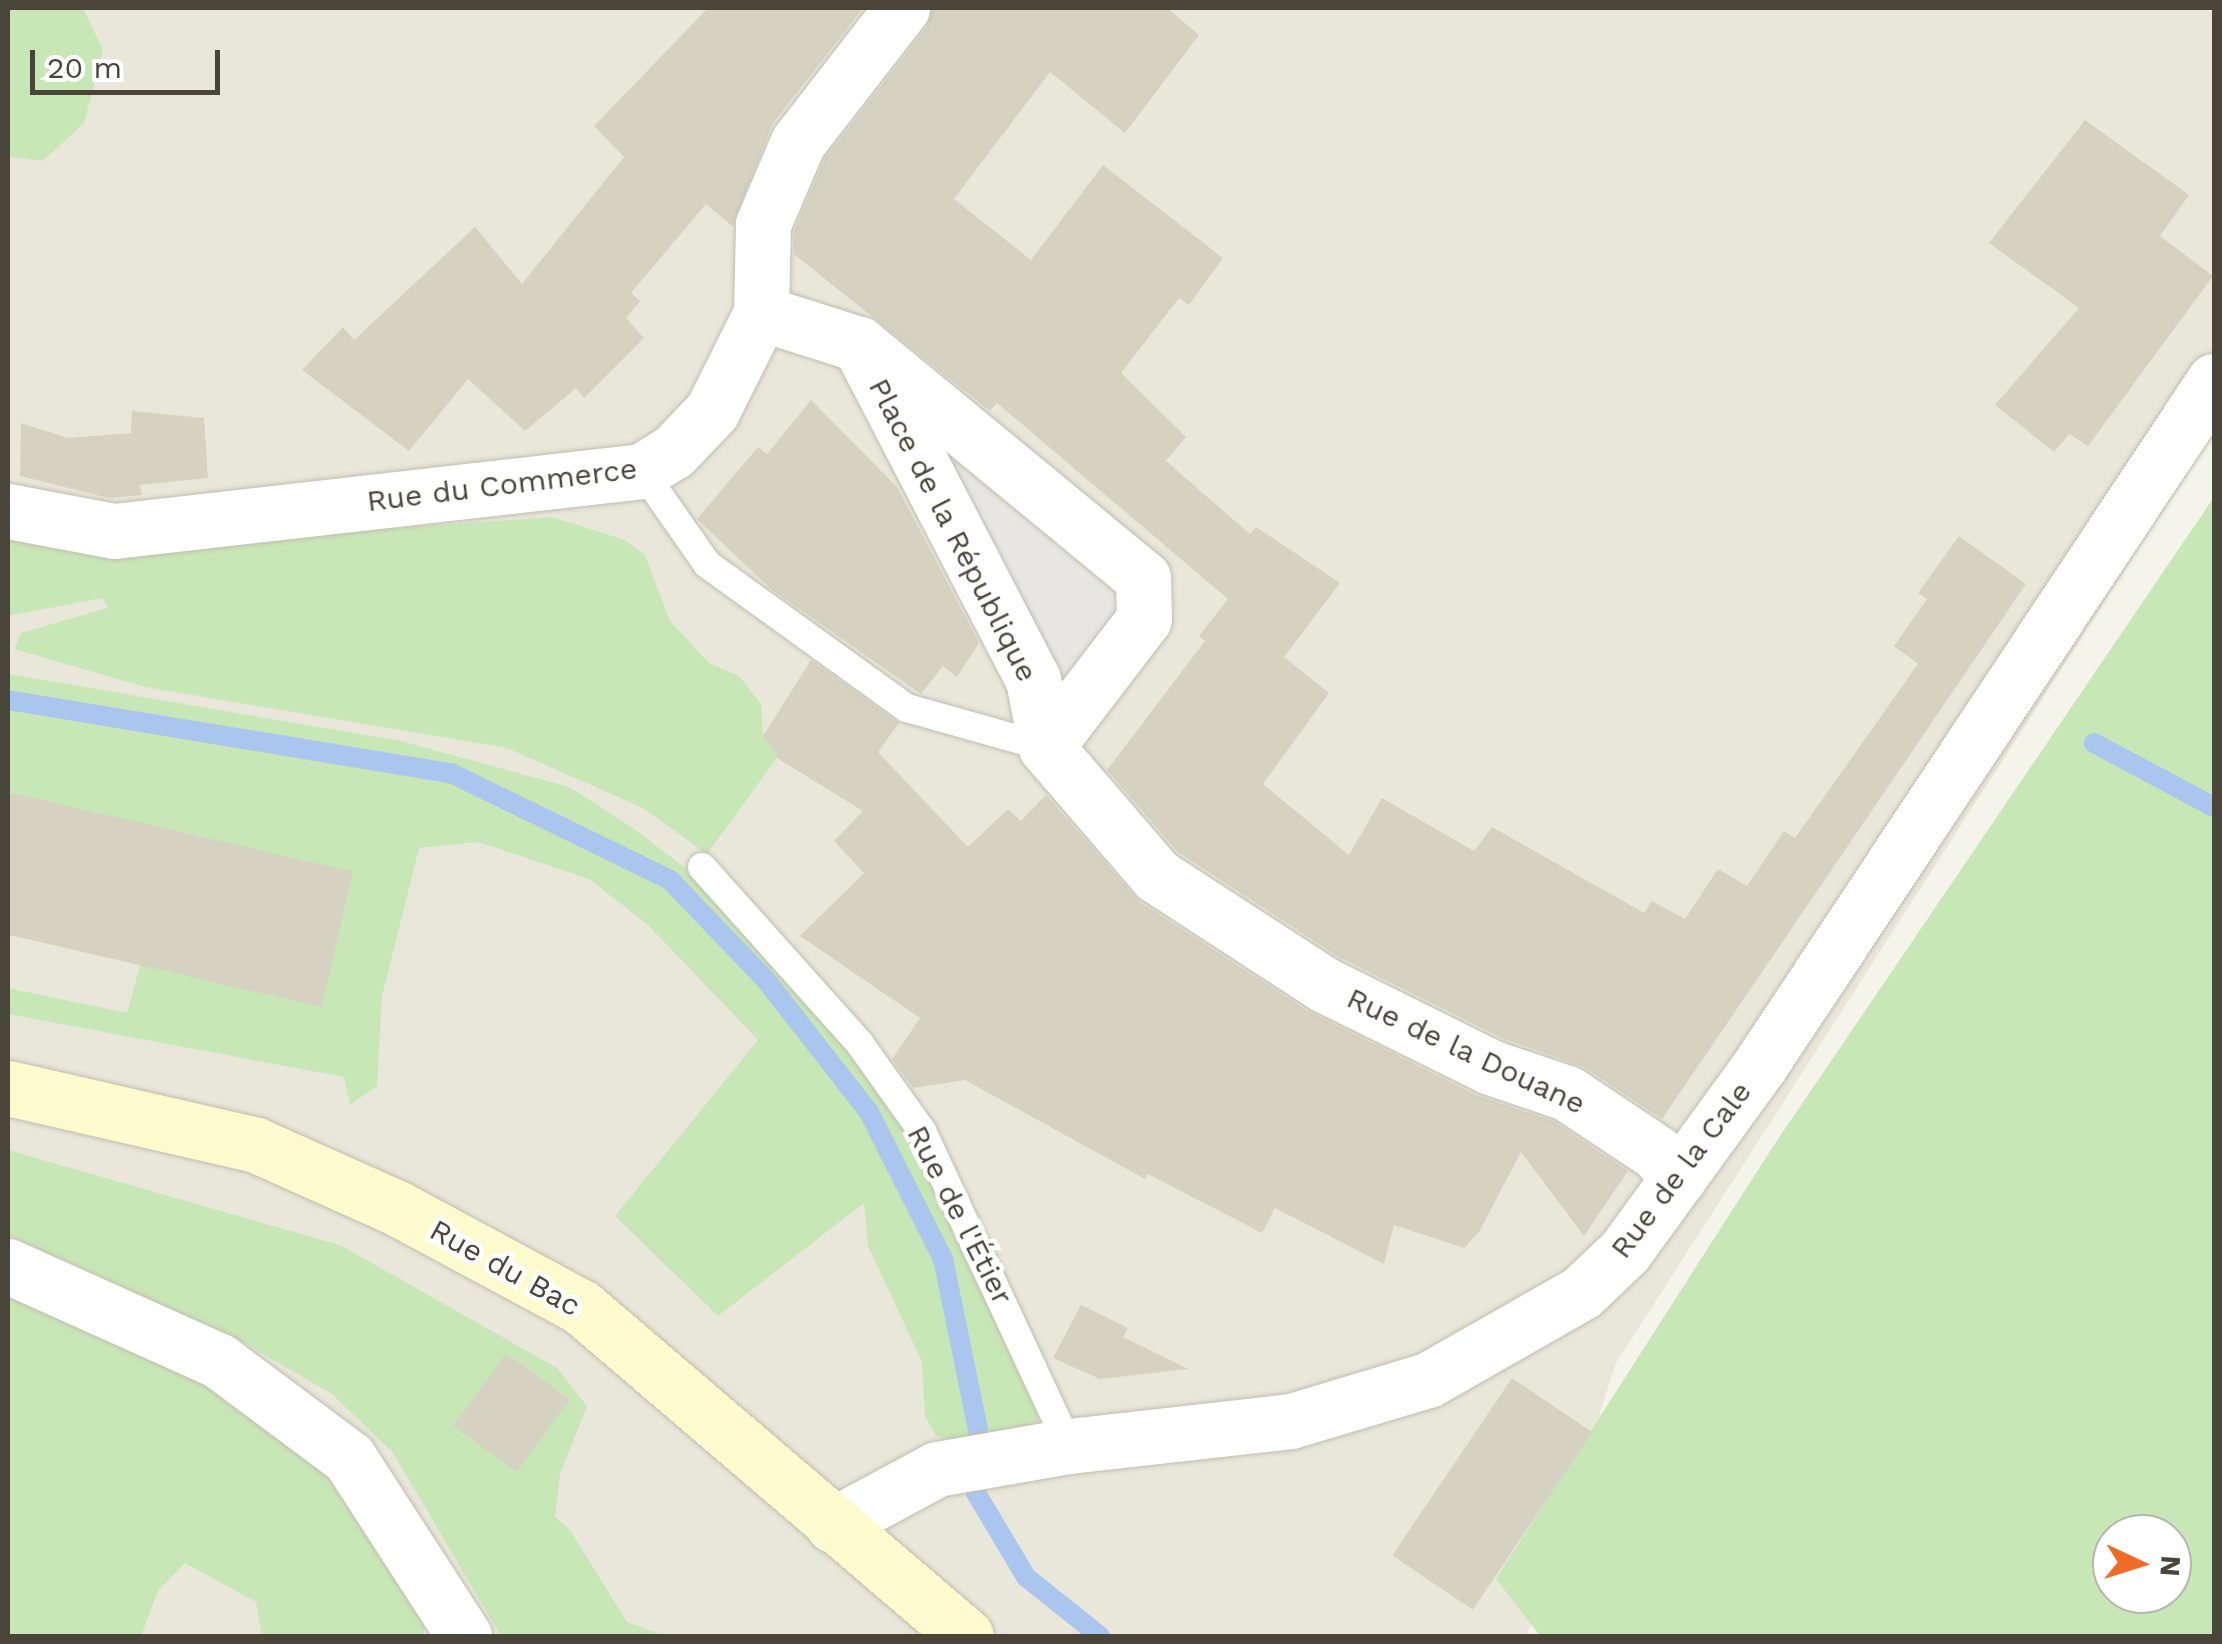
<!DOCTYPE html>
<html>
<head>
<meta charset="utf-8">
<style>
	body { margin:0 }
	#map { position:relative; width:2222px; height:1644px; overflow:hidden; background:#f5f4eb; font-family:"Work Sans",sans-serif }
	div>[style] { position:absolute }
	.residential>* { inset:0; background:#e9e7da }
	.green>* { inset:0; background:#c8e7b6 }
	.parking>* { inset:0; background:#e7e6e2 }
	.stream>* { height:20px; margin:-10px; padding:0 10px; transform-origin:10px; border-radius:10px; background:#abc6ee }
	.building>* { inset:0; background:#d6d2c1; transform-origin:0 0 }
	.roads { filter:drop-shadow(0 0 2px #c0beae) drop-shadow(0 0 2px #c0beae) }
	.lane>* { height:28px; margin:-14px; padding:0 14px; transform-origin:14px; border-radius:14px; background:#fff }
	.street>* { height:55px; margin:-27.5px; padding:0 27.5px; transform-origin:27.5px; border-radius:27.5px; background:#fff }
	.secondary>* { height:55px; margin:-27.5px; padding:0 27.5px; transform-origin:27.5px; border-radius:27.5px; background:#fdface }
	span { translate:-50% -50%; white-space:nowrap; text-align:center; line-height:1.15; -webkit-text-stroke:9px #fff; paint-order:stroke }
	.street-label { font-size:30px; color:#494639 }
	.frame { position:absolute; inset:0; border:10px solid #494639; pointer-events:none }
	.north { position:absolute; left:2092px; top:1514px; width:100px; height:100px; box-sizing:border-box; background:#fff; border:2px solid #b6b5b0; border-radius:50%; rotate:94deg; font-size:28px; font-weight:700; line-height:40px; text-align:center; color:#494639 }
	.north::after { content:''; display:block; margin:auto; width:35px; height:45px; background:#f16b26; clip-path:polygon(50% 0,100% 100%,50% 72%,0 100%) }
	.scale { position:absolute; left:30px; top:50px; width:190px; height:45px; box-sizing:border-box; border:5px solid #494639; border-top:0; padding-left:12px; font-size:30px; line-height:35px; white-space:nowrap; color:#494639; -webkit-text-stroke:8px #fff; paint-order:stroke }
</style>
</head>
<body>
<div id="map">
	<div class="residential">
		<i style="clip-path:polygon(8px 8px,2214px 8px,2214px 431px,1616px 1363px,1527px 1636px,8px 1636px)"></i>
	</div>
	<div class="green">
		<i style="clip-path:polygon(8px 8px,83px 8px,103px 50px,84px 123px,43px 161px,8px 157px)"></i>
		<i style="clip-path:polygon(evenodd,2214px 497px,2214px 1636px,1540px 1636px,1496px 1579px,1774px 1145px,2214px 497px,2112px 1534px,2172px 1534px,2172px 1594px,2112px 1594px,2112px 1534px)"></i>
		<i style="clip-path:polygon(552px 517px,625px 540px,645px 555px,670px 621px,709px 663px,739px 676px,761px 704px,763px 736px,777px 758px,707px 854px,643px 808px,507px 748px,145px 687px,14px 649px,21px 633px,107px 608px,103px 598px,8px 616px,8px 537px,83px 551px)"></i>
		<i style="clip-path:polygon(8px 674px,401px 741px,569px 787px,633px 828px,693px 874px,831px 1025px,900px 1121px,1038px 1409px,1037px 1425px,951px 1440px,936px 1436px,925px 1416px,922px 1362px,868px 1246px,864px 1203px,718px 1316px,615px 1216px,758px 1040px,648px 925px,589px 879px,479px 842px,419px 848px,382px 996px,377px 1086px,350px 1105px,344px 1077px,8px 1014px,8px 988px,127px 1013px,141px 962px,320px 1004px,351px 874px,8px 792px)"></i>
		<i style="clip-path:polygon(8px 1150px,340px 1245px,557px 1368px,587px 1406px,560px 1474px,555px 1517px,570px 1530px,627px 1622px,664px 1636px,501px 1636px,393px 1453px,332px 1394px,234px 1337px,8px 1235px)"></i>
		<i style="clip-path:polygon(8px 1294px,211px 1384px,337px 1472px,427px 1608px,423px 1636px,262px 1636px,256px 1602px,185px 1563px,158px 1591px,141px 1636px,8px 1636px)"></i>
	</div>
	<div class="parking">
		<i style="clip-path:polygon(923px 419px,1127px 606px,1061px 686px)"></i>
	</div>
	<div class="stream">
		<i style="left:8px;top:700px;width:449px;rotate:9.4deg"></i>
		<i style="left:451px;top:773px;width:244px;rotate:26deg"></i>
		<i style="left:670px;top:880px;width:137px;rotate:46.2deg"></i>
		<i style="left:765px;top:979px;width:169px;rotate:52deg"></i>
		<i style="left:869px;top:1112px;width:165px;rotate:63.3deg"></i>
		<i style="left:943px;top:1259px;width:175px;rotate:78.4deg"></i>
		<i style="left:978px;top:1430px;width:63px;rotate:91.8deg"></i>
		<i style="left:976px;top:1493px;width:98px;rotate:59.2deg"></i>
		<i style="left:1026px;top:1577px;width:95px;rotate:38.6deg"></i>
		<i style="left:2094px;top:743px;width:136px;rotate:28.1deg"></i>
	</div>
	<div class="building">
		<i style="clip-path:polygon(708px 8px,863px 8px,773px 123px,732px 226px,706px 204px,631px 293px,640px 301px,626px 318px,644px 338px,584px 398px,576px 388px,525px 431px,468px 379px,409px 451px,302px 370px,343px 327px,354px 340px,475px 227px,522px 284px,624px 157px,594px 126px)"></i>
		<i style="clip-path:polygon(932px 8px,1167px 8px,1199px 35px,1125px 133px,1050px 72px,954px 199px,1031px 260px,1103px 165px,1223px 258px,1189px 305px,1179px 298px,1121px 373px,1186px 437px,1166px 461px,1250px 534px,1256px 527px,1340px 583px,1284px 657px,1329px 693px,1263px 784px,1349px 855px,1382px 798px,1474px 851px,1492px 827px,1644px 913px,1652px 901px,1685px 919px,1718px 869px,1747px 886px,1784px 831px,1795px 838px,1918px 664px,1894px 646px,1927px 599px,1918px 593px,1959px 536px,2026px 584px,1662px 1119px,1584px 1067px,1502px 1038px,1339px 957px,1178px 852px,1107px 770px,1205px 641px,1199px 636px,1228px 599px,997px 403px,990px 411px,794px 254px,794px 231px,825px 158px,927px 27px)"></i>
		<i style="clip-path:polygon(2085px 120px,2189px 195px,2160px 236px,2213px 276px,2088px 446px,2069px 434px,2054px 452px,1995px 405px,2079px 308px,1989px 243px)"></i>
		<i style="clip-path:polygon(811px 400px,897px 487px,979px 643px,957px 677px,943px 666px,921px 694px,771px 589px,697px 519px,758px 447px,767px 454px)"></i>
		<i style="clip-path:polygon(132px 411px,204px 418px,208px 478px,140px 485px,142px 495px,109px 498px,20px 476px,21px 423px,68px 438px,131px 433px)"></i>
		<i style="clip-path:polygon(811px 660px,899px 723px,878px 752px,968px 847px,1008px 809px,1021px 821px,1046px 795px,1140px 902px,1306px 1010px,1476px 1095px,1553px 1121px,1628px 1171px,1584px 1236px,1521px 1152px,1479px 1232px,1464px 1248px,1394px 1225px,1384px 1264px,1275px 1208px,1262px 1233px,1148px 1174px,1145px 1179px,965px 1080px,913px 1088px,892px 1059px,920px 1018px,800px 936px,864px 873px,834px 841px,863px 811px,777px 758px,763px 736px)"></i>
		<i style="left:8px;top:792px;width:354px;height:139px;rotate:13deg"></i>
		<i style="clip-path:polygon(1081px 1305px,1128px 1328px,1123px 1337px,1188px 1369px,1100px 1379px,1053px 1358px)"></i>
		<i style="left:506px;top:1353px;width:79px;height:90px;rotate:36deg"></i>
		<i style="left:1512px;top:1378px;width:97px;height:214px;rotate:34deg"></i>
	</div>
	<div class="roads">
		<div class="lane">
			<i style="left:642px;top:471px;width:113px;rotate:55deg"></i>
			<i style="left:707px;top:564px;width:246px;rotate:35.8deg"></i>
			<i style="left:907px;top:708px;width:144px;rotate:15.7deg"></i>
			<i style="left:702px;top:867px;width:237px;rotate:48.2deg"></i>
			<i style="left:860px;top:1044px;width:107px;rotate:54.5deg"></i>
			<i style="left:922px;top:1131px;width:348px;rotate:65deg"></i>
		</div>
		<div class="street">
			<i style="left:761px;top:313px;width:103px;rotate:17.6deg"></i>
			<i style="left:859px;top:344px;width:377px;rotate:62.6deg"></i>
			<i style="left:1033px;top:679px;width:69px;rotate:79.2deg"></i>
			<i style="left:1046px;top:747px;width:161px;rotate:-52.6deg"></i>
			<i style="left:1144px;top:619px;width:41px;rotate:-91.4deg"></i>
			<i style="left:1143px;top:578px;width:368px;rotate:-140.5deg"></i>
			<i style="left:8px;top:511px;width:108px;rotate:10.7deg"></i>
			<i style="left:114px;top:531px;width:531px;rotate:-6.48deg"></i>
			<i style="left:642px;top:471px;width:36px;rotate:-32deg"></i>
			<i style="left:673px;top:452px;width:57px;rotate:-46.4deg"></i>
			<i style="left:712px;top:411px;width:110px;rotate:-63.4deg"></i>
			<i style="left:761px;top:313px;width:89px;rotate:-88.7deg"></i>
			<i style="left:763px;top:224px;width:89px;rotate:-66.9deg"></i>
			<i style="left:798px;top:142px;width:170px;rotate:-52.2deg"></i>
			<i style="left:1046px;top:747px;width:170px;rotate:49.3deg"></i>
			<i style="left:1157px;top:876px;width:198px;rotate:33deg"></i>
			<i style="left:1323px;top:984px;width:186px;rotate:26.4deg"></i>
			<i style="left:1490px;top:1067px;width:81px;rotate:18.7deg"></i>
			<i style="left:1567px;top:1093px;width:108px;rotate:33.7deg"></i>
			<i style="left:1657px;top:1153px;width:33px;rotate:49deg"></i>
			<i style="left:8px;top:1266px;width:231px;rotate:24.2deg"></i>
			<i style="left:219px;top:1361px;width:162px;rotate:36.7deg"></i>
			<i style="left:349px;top:1458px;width:212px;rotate:57.1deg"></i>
			<i style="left:833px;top:1525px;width:118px;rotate:-28.3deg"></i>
			<i style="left:937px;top:1469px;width:134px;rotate:-9.9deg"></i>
			<i style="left:1069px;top:1446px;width:223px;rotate:-6.4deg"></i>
			<i style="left:1291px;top:1421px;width:143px;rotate:-16.7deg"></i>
			<i style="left:1428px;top:1380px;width:177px;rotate:-29.7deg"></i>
			<i style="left:1582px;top:1292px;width:59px;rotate:-43.6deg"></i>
			<i style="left:1625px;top:1251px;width:230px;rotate:-54deg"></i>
			<i style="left:1760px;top:1065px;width:821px;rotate:-56.43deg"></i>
		</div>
		<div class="secondary">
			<i style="left:8px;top:1088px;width:254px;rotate:12.9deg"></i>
			<i style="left:256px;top:1145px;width:154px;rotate:24.1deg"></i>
			<i style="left:397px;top:1208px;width:209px;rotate:28.3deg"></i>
			<i style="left:581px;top:1307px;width:506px;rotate:40.52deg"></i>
		</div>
	</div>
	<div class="street-label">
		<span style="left:502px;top:485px;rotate:-7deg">Rue du Commerce</span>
		<span style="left:953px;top:530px;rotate:63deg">Place de la République</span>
		<span style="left:1466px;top:1051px;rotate:25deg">Rue de la Douane</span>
		<span style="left:1681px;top:1170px;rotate:-53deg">Rue de la Cale</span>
		<span style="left:960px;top:1215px;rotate:63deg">Rue de l'Étier</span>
		<span style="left:505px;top:1268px;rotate:29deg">Rue du Bac</span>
	</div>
	<div class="frame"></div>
	<div class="north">N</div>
	<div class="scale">20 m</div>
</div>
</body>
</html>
